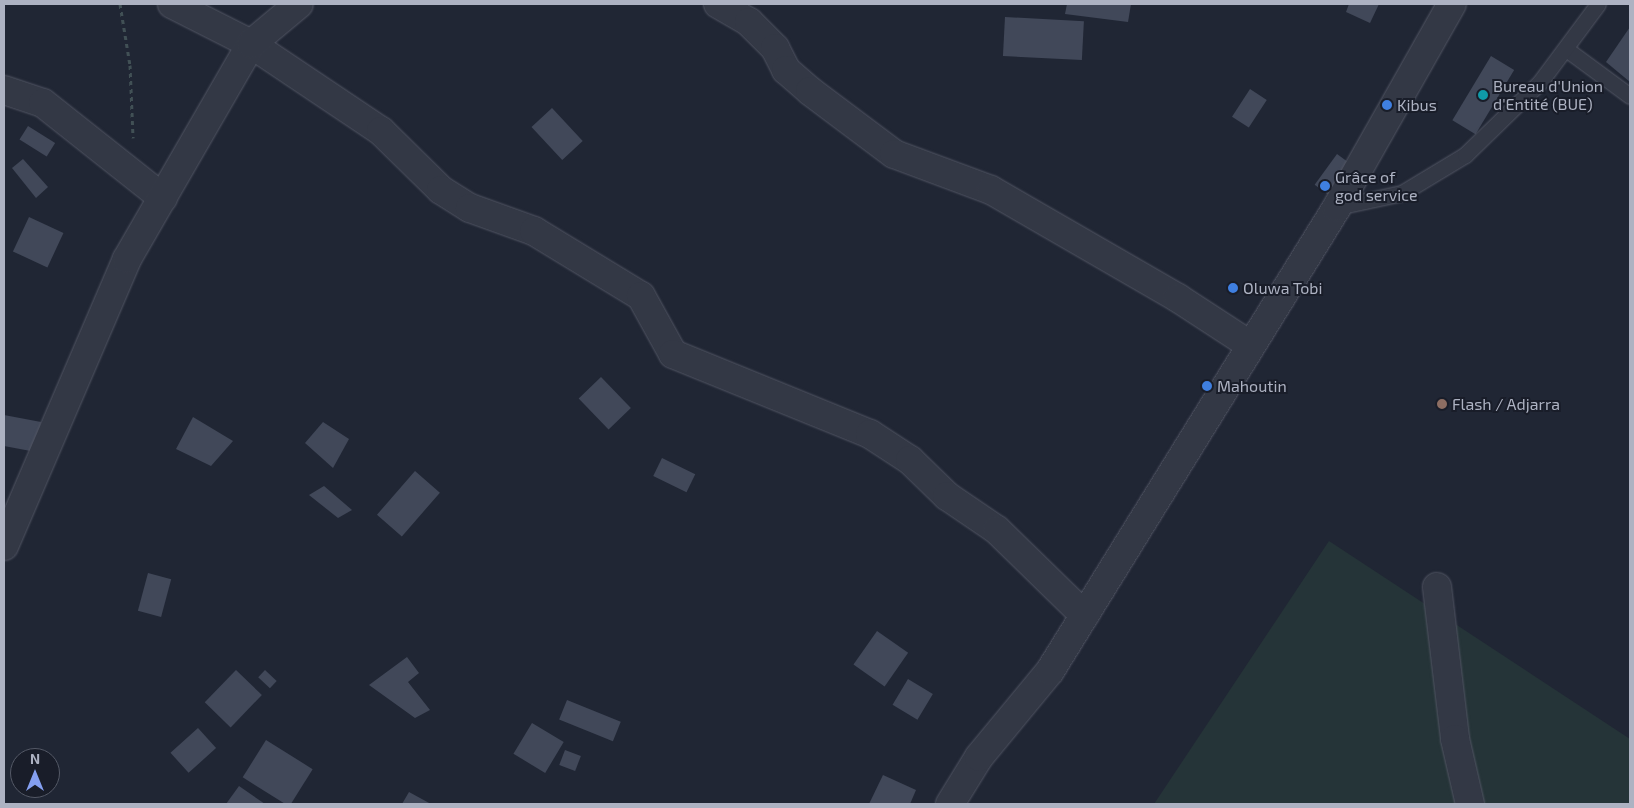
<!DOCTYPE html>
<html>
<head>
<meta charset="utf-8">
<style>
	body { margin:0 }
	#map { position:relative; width:1634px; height:808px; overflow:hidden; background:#202634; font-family:"Exo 2",sans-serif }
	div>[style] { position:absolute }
	.green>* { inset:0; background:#253438 }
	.building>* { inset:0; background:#414859; transform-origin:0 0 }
	.path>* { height:3px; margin-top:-1.5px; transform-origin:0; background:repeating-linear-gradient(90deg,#415055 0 4px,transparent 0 8px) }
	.roads { filter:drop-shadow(0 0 1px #515563) drop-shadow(0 0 1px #515563) }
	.lane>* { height:15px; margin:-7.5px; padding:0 7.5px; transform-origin:7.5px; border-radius:7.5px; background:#333845 }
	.street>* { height:28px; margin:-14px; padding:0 14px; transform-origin:14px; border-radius:14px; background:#333845 }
	.dots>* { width:14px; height:14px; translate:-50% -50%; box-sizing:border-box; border:2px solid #191d29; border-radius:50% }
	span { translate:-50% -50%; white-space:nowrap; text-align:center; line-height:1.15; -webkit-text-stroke:4px #191d29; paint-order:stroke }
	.poi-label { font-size:16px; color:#adb2c2 }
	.left { translate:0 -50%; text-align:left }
	.frame { position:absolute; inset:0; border:5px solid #adb2c2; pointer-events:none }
	.north { position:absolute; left:10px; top:748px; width:50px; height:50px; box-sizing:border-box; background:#191d29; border:1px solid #545966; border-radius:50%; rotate:0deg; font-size:14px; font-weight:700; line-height:20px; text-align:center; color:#adb2c2 }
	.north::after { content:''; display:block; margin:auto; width:18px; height:22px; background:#849ff0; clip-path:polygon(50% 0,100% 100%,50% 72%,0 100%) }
</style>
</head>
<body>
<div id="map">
	<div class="green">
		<i style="clip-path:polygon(1329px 541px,1630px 739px,1630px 804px,1154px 804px)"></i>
	</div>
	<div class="building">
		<i style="clip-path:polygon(1067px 4px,1131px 4px,1128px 22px,1065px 14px)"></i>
		<i style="clip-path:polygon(1349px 4px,1379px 4px,1370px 23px,1346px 12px)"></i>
		<i style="left:1005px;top:17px;width:79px;height:39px;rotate:3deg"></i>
		<i style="clip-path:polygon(1630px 27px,1630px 82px,1606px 62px)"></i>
		<i style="left:1491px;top:56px;width:27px;height:75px;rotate:31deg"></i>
		<i style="left:1250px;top:89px;width:20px;height:33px;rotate:33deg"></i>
		<i style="left:552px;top:108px;width:45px;height:28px;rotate:47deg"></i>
		<i style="left:28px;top:126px;width:32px;height:16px;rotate:32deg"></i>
		<i style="left:1337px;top:154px;width:19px;height:38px;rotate:36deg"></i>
		<i style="clip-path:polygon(23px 159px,48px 187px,36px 198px,12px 168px)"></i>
		<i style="left:29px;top:217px;width:38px;height:38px;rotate:25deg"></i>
		<i style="left:601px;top:377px;width:43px;height:31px;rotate:46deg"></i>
		<i style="clip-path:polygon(4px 415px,41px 422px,36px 452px,4px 446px)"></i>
		<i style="clip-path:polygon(193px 417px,233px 441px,211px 466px,176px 449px)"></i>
		<i style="clip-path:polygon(323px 422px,349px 439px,333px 468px,305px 443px)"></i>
		<i style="left:662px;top:458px;width:37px;height:20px;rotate:26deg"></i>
		<i style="left:415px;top:471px;width:33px;height:58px;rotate:41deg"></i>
		<i style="clip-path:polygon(324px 486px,352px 510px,338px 518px,309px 495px)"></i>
		<i style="left:148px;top:573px;width:24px;height:39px;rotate:15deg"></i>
		<i style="left:877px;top:631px;width:38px;height:41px;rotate:35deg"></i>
		<i style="clip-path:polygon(407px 657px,419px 673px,408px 682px,430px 710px,415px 718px,369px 685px)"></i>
		<i style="left:236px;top:670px;width:36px;height:45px;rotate:44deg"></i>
		<i style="left:265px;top:670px;width:16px;height:10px;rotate:43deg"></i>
		<i style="left:908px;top:679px;width:29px;height:30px;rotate:31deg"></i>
		<i style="left:567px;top:700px;width:58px;height:21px;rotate:22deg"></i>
		<i style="left:532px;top:723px;width:37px;height:36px;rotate:31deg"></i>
		<i style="left:198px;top:728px;width:27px;height:37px;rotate:48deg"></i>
		<i style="left:266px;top:740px;width:55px;height:44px;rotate:32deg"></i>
		<i style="left:565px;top:750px;width:17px;height:16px;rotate:21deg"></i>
		<i style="clip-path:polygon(883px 775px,916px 790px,910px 804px,869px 804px)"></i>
		<i style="clip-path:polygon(239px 786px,265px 804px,226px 804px)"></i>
		<i style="clip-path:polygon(409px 792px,431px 804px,402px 804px)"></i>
	</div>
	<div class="path">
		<i style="left:120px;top:4px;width:62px;rotate:80.7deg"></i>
		<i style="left:130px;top:65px;width:73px;rotate:87.6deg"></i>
	</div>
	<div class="roads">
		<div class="lane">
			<i style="left:1566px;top:49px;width:79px;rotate:36.3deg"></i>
			<i style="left:1337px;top:207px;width:66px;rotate:-12.2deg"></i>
			<i style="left:1402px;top:193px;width:74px;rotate:-31.1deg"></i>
			<i style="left:1465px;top:155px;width:105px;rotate:-44.2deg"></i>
			<i style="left:1540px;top:82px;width:97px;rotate:-53.4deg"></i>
		</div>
		<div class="street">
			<i style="left:172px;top:4px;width:89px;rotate:26.9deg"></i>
			<i style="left:251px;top:44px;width:156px;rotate:33.8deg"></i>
			<i style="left:381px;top:131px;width:84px;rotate:44.5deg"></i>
			<i style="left:441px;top:190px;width:34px;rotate:32deg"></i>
			<i style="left:470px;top:208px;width:68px;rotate:19.8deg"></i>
			<i style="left:534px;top:231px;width:125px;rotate:31.3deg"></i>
			<i style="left:641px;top:296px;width:66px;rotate:61.1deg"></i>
			<i style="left:673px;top:354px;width:213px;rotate:22.1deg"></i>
			<i style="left:870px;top:434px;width:48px;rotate:33deg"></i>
			<i style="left:910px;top:460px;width:52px;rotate:44.2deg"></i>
			<i style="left:947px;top:496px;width:60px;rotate:34.2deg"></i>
			<i style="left:997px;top:530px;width:122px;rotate:44.3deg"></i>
			<i style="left:718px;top:4px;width:36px;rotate:30deg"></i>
			<i style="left:749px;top:22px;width:37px;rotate:45deg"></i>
			<i style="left:775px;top:48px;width:25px;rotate:63deg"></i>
			<i style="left:786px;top:70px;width:32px;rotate:41deg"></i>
			<i style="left:810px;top:91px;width:105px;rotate:36.9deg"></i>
			<i style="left:894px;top:154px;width:103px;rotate:20.4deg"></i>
			<i style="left:991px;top:190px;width:216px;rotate:30deg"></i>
			<i style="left:1178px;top:298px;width:86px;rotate:33.1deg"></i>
			<i style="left:4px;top:90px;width:41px;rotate:18.4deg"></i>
			<i style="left:43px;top:103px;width:153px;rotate:38.4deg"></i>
			<i style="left:4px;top:546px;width:312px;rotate:-66.8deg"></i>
			<i style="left:127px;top:259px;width:248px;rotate:-60deg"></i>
			<i style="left:251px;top:44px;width:62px;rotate:-39.8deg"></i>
			<i style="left:1437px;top:587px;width:153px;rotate:83.2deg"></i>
			<i style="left:1455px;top:739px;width:67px;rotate:77deg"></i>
			<i style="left:950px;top:804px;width:55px;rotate:-58.3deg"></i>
			<i style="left:979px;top:757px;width:112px;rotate:-50.5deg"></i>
			<i style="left:1050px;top:671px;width:546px;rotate:-58.26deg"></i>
			<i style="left:1337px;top:207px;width:233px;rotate:-60.5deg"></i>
		</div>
	</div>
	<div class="dots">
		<i style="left:1483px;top:95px;background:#0f9aa8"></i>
		<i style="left:1387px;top:105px;background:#3f7fe0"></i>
		<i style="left:1325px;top:186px;background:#3f7fe0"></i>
		<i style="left:1233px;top:288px;background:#3f7fe0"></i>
		<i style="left:1207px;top:386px;background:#3f7fe0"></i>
		<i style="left:1442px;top:404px;background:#8d6e63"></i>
	</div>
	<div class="poi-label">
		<span class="left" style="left:1493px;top:95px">Bureau d'Union<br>d'Entité (BUE)</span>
		<span class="left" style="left:1397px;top:105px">Kibus</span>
		<span class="left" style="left:1335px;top:186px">Grâce of<br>god service</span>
		<span class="left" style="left:1243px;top:288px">Oluwa Tobi</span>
		<span class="left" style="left:1217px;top:386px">Mahoutin</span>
		<span class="left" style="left:1452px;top:404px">Flash / Adjarra</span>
	</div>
	<div class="frame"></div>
	<div class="north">N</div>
</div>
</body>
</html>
